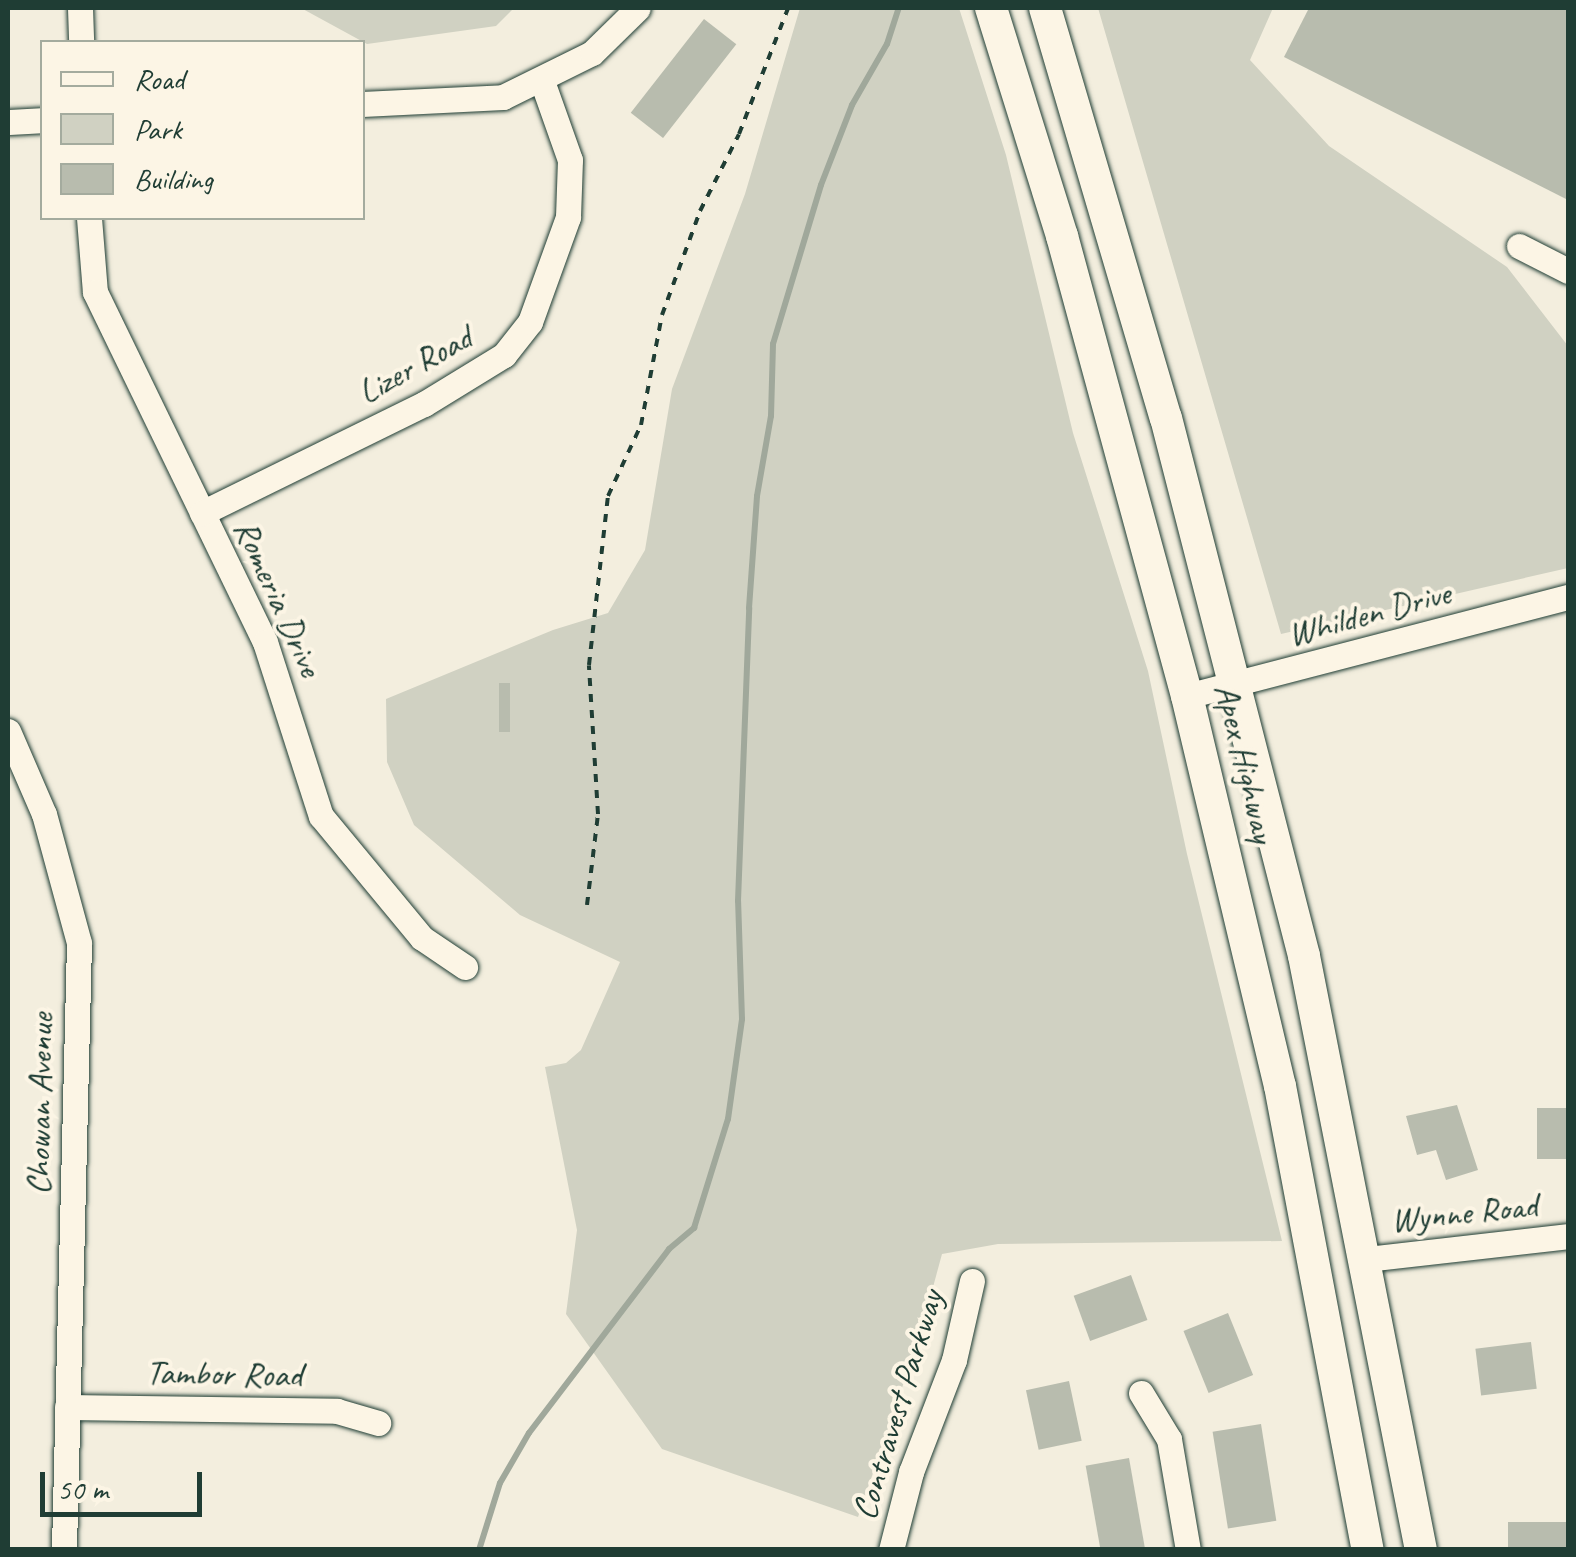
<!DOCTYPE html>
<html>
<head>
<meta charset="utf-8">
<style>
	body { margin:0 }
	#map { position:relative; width:1576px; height:1557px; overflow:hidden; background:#f3eede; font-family:Caveat,sans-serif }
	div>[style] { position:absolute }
	.green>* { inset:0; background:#d0d1c2 }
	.stream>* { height:6px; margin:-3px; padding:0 3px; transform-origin:3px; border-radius:3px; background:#a0a89b }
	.building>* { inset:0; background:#b8bcae; transform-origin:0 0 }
	.path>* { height:4px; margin-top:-2px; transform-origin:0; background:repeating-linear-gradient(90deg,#1f3d34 0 8px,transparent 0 16px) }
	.roads { filter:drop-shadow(0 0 2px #1f3d34) drop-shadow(0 0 2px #1f3d34) }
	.minor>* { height:25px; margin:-12.5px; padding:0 12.5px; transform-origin:12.5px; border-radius:12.5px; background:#fcf5e5 }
	.major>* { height:32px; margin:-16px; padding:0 16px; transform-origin:16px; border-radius:16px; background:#fcf5e5 }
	span { translate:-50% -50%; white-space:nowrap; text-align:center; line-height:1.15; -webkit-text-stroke:8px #fcf5e5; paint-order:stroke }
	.street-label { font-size:35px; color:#1f3d34 }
	.frame { position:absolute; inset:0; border:10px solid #1f3d34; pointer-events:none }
	.legend { position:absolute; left:40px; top:40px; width:325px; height:180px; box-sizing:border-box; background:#fcf5e5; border:2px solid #a4ab9e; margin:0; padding:12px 18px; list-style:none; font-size:30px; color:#1f3d34 }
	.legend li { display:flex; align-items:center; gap:20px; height:50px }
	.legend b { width:50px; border:2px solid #a4ab9e }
	.scale { position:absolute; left:40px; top:1472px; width:162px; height:45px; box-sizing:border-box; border:5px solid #1f3d34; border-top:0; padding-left:12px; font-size:30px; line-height:35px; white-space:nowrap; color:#1f3d34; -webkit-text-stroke:8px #fcf5e5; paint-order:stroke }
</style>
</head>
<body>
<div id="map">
	<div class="green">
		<i style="clip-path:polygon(301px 8px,514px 8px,496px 26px,367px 44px)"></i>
		<i style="clip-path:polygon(800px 8px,959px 8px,1006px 155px,1073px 433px,1148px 671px,1187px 854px,1282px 1241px,998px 1244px,942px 1254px,920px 1335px,858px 1517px,662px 1449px,566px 1314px,577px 1230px,545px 1067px,566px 1063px,581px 1050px,620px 962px,520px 915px,414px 825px,387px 762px,386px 699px,553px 630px,608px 613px,645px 550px,672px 389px,745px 194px)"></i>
		<i style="clip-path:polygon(1098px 8px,1273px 8px,1250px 60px,1329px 146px,1507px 267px,1568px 346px,1568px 568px,1281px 634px)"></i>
	</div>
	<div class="stream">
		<i style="left:479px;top:1550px;width:70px;rotate:-72.6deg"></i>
		<i style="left:500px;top:1483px;width:58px;rotate:-59.9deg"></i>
		<i style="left:529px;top:1433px;width:231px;rotate:-52.7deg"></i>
		<i style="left:669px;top:1249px;width:33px;rotate:-40deg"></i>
		<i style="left:694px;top:1228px;width:114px;rotate:-72.7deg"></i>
		<i style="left:728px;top:1119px;width:101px;rotate:-82deg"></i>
		<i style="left:742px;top:1019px;width:118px;rotate:-91.9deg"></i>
		<i style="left:738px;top:901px;width:293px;rotate:-87.8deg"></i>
		<i style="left:749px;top:608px;width:112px;rotate:-85.9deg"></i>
		<i style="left:757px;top:496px;width:81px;rotate:-80.1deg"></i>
		<i style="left:771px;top:416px;width:72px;rotate:-88.4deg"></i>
		<i style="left:773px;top:344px;width:166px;rotate:-73.2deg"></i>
		<i style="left:821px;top:185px;width:86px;rotate:-68.8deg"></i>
		<i style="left:852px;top:105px;width:70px;rotate:-60.2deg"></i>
		<i style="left:887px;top:44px;width:38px;rotate:-72deg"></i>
	</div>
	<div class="building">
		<i style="clip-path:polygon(1309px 8px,1568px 8px,1568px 200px,1284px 57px)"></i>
		<i style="left:704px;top:19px;width:41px;height:119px;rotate:38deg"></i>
		<i style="left:499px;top:683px;width:11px;height:49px"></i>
		<i style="clip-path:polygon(1457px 1105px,1478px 1170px,1446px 1180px,1436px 1150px,1417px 1155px,1406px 1116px)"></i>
		<i style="left:1568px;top:1108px;width:51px;height:31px;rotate:90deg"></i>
		<i style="left:1131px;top:1275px;width:48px;height:61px;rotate:70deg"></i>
		<i style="left:1228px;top:1313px;width:67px;height:48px;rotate:68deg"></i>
		<i style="left:1531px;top:1342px;width:47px;height:56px;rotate:83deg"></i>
		<i style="left:1069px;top:1381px;width:61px;height:44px;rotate:78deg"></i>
		<i style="left:1261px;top:1424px;width:98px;height:49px;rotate:81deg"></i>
		<i style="left:1129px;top:1458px;width:93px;height:44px;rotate:80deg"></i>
		<i style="left:1568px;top:1522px;width:28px;height:60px;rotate:90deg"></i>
	</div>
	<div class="path">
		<i style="left:587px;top:905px;width:92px;rotate:-83.1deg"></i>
		<i style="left:598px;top:814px;width:149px;rotate:-93.5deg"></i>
		<i style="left:589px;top:665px;width:170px;rotate:-83.6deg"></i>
		<i style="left:608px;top:496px;width:78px;rotate:-65.1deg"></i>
		<i style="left:641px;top:425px;width:112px;rotate:-79.2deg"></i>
		<i style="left:662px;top:315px;width:111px;rotate:-69.9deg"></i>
		<i style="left:700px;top:211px;width:86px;rotate:-63.1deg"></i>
		<i style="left:739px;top:134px;width:135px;rotate:-68.7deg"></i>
	</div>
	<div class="roads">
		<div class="minor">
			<i style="left:80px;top:8px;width:34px;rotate:88deg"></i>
			<i style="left:362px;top:104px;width:141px;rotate:-2.8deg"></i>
			<i style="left:503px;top:97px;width:99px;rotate:-26.3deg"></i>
			<i style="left:592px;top:53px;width:64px;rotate:-44.4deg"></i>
			<i style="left:8px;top:122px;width:34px;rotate:-3deg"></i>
			<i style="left:89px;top:218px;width:74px;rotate:85.4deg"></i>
			<i style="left:95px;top:292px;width:389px;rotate:64.1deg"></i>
			<i style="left:265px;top:642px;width:183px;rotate:72.2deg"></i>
			<i style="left:321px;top:816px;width:158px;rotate:50.4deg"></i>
			<i style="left:422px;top:938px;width:52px;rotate:34deg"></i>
			<i style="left:1519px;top:246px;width:55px;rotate:27deg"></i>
			<i style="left:202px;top:513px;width:247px;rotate:-26.2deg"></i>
			<i style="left:424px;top:404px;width:94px;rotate:-31.5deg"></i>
			<i style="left:504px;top:355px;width:42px;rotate:-51.8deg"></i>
			<i style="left:530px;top:322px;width:112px;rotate:-70.1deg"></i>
			<i style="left:568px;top:217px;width:57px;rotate:-88deg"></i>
			<i style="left:570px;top:160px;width:84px;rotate:-109.5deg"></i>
			<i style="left:1187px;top:696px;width:394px;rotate:-14.6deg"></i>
			<i style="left:8px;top:731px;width:90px;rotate:66.6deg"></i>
			<i style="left:44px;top:814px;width:134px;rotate:74.8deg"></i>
			<i style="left:79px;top:943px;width:607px;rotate:91.42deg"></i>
			<i style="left:1367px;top:1259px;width:202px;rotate:-6.5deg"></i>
			<i style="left:1141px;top:1393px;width:54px;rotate:58.7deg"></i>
			<i style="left:1169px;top:1439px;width:113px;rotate:80.3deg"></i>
			<i style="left:67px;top:1407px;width:270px;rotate:0.8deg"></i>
			<i style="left:337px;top:1411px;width:43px;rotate:16.3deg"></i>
			<i style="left:891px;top:1550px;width:81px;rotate:-75.6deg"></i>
			<i style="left:911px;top:1472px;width:120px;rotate:-69deg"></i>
			<i style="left:954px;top:1360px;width:81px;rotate:-77.2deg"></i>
		</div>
		<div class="major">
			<i style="left:991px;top:8px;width:239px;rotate:72.7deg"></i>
			<i style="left:1062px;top:236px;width:477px;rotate:74.8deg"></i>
			<i style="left:1187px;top:696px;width:401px;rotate:76.6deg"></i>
			<i style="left:1280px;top:1086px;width:472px;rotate:79.3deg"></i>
			<i style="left:1045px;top:8px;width:427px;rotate:73.6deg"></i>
			<i style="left:1166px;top:418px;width:555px;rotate:75.61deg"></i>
			<i style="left:1304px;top:956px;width:605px;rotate:78.86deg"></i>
		</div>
	</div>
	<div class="street-label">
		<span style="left:415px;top:365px;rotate:-29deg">Lizer Road</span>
		<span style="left:278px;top:598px;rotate:66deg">Romeria Drive</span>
		<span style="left:1369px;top:614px;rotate:-15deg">Whilden Drive</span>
		<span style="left:1245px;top:763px;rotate:76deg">Apex Highway</span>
		<span style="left:40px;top:1104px;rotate:-89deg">Chowan Avenue</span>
		<span style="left:1464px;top:1213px;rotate:-6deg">Wynne Road</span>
		<span style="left:224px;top:1374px;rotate:1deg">Tambor Road</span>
		<span style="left:898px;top:1405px;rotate:-73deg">Contravest Parkway</span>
	</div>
	<div class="frame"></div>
	<ul class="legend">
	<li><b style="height:12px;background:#fcf5e5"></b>Road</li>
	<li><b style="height:28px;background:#d0d1c2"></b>Park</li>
	<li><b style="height:28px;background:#b8bcae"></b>Building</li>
	</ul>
	<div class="scale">50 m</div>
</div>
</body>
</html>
